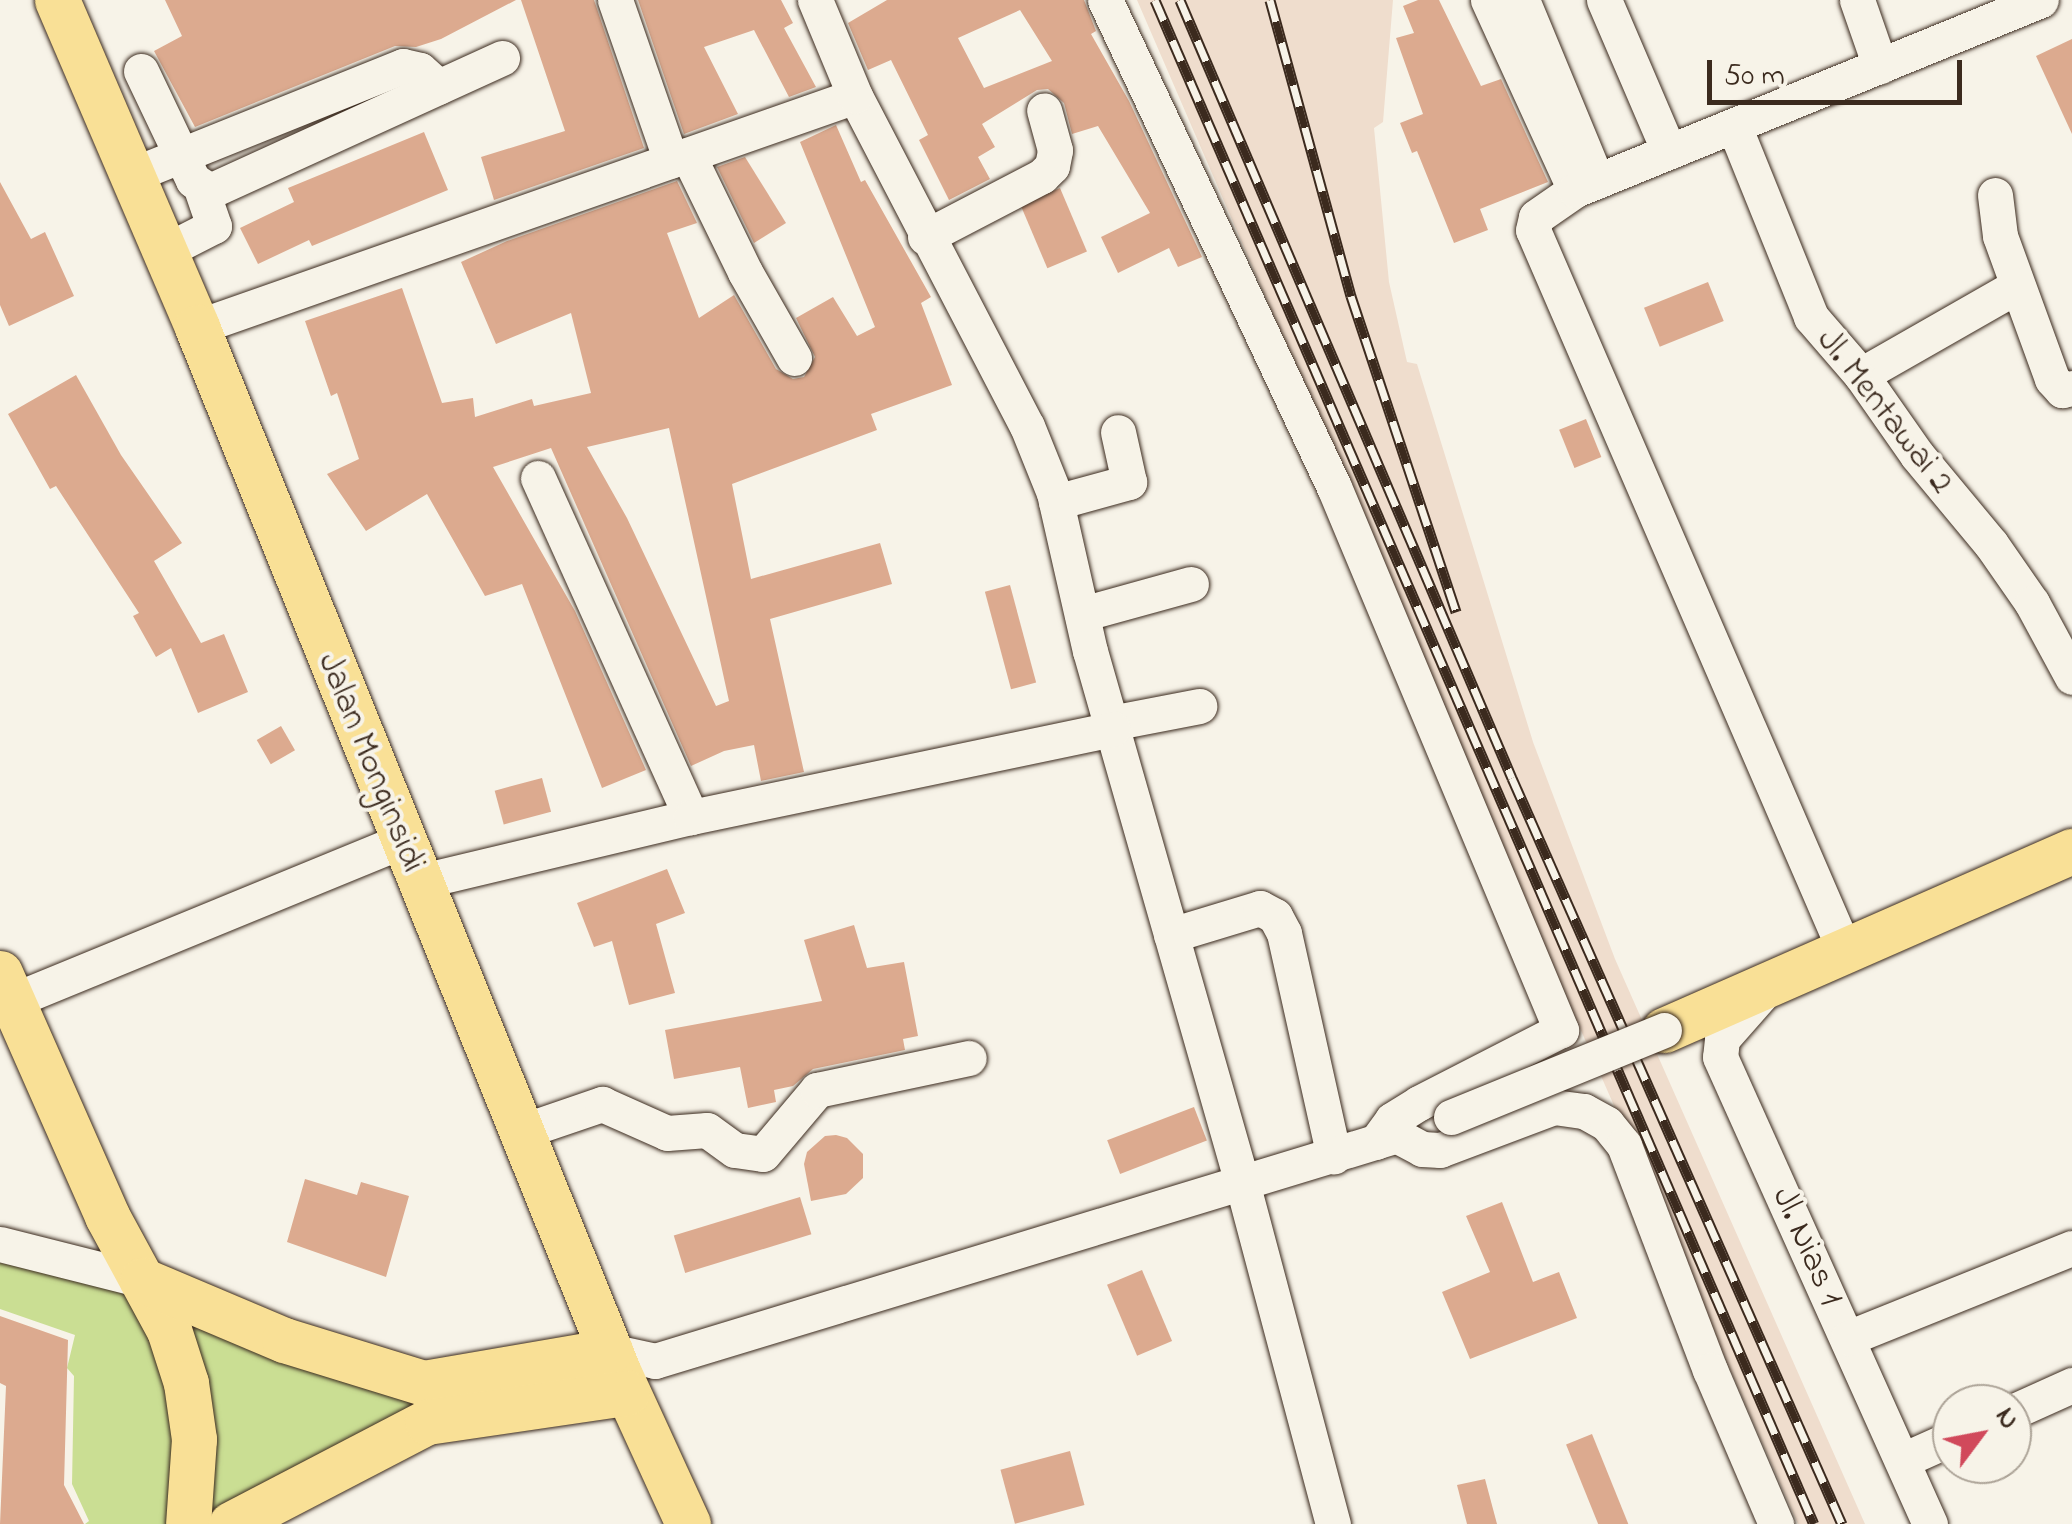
<!DOCTYPE html>
<html>
<head>
<meta charset="utf-8">
<style>
	body { margin:0 }
	#map { position:relative; width:2072px; height:1524px; overflow:hidden; background:#f7f3e8; font-family:"Indie Flower",sans-serif }
	div>[style] { position:absolute }
	.built>* { inset:0; background:#efddcd }
	.green>* { inset:0; background:#cade93 }
	.building>* { inset:0; background:#dcaa8f; transform-origin:0 0 }
	.roads { filter:drop-shadow(0 0 2px #3b2a1e) drop-shadow(0 0 2px #3b2a1e) }
	.minor>* { height:35px; margin:-17.5px; padding:0 17.5px; transform-origin:17.5px; border-radius:17.5px; background:#f7f3e8 }
	.major>* { height:45px; margin:-22.5px; padding:0 22.5px; transform-origin:22.5px; border-radius:22.5px; background:#f9e096 }
	.rail>* { height:11px; margin-top:-5.5px; transform-origin:0; background:repeating-linear-gradient(90deg,#f7f3e8 0 22px,#3b2a1e 0 44px); box-sizing:border-box; border-block:2px solid #3b2a1e }
	.bridges { filter:drop-shadow(0 0 2px #3b2a1e) drop-shadow(0 0 2px #3b2a1e) }
	.minor-bridge>* { height:35px; margin:-17.5px; padding:0 17.5px; transform-origin:17.5px; border-radius:17.5px; background:#f7f3e8 }
	span { translate:-50% -50%; white-space:nowrap; text-align:center; line-height:1.15; -webkit-text-stroke:8px #f7f3e8; paint-order:stroke }
	.street-label { font-size:35px; color:#3b2a1e }
	.north { position:absolute; left:1932px; top:1384px; width:100px; height:100px; box-sizing:border-box; background:#f7f3e8; border:2px solid #aca397; border-radius:50%; rotate:58deg; font-size:28px; font-weight:700; line-height:40px; text-align:center; color:#3b2a1e }
	.north::after { content:''; display:block; margin:auto; width:35px; height:45px; background:#d1495b; clip-path:polygon(50% 0,100% 100%,50% 72%,0 100%) }
	.scale { position:absolute; left:1707px; top:60px; width:255px; height:45px; box-sizing:border-box; border:5px solid #3b2a1e; border-top:0; padding-left:12px; font-size:30px; line-height:35px; white-space:nowrap; color:#3b2a1e; -webkit-text-stroke:8px #f7f3e8; paint-order:stroke }
</style>
</head>
<body>
<div id="map">
	<div class="built">
		<i style="clip-path:polygon(1137px 0,1393px 0,1383px 122px,1374px 128px,1389px 282px,1407px 362px,1417px 364px,1533px 742px,1615px 959px,1865px 1524px,1798px 1524px,1404px 628px,1404px 617px)"></i>
	</div>
	<div class="green">
		<i style="clip-path:polygon(0 1263px,134px 1288px,143px 1306px,178px 1436px,175px 1524px,85px 1524px,89px 1521px,72px 1484px,74px 1376px,67px 1368px,75px 1335px,0 1309px)"></i>
		<i style="clip-path:polygon(152px 1289px,432px 1397px,196px 1524px)"></i>
	</div>
	<div class="building">
		<i style="clip-path:polygon(165px 0,516px 0,441px 39px,416px 47px,395px 46px,195px 127px,154px 51px,182px 36px)"></i>
		<i style="clip-path:polygon(521px 0,594px 0,644px 148px,494px 200px,481px 157px,565px 131px)"></i>
		<i style="clip-path:polygon(638px 0,781px 0,793px 23px,784px 28px,816px 87px,789px 97px,754px 30px,704px 47px,738px 114px,684px 134px)"></i>
		<i style="clip-path:polygon(evenodd,887px 0,1084px 0,1096px 31px,1091px 34px,1129px 101px,1202px 257px,1178px 267px,1169px 248px,1118px 273px,1101px 237px,1150px 213px,1098px 126px,1072px 134px,1064px 103px,1048px 89px,1037px 90px,982px 124px,995px 147px,978px 157px,990px 179px,949px 200px,919px 140px,928px 135px,891px 60px,868px 70px,848px 23px,887px 0,1020px 10px,1052px 61px,984px 88px,958px 38px,1020px 10px)"></i>
		<i style="clip-path:polygon(1418px 0,1439px 0,1481px 86px,1501px 79px,1548px 182px,1480px 209px,1488px 230px,1454px 243px,1417px 151px,1412px 153px,1400px 123px,1423px 114px,1396px 38px,1414px 33px,1403px 6px)"></i>
		<i style="clip-path:polygon(2072px 39px,2072px 134px,2036px 56px)"></i>
		<i style="clip-path:polygon(evenodd,836px 125px,861px 182px,865px 180px,931px 297px,921px 303px,952px 385px,871px 414px,877px 430px,732px 484px,751px 579px,880px 543px,892px 584px,770px 619px,804px 772px,761px 781px,754px 745px,724px 751px,691px 766px,551px 448px,493px 467px,575px 611px,646px 770px,602px 788px,522px 584px,485px 596px,427px 494px,366px 531px,327px 474px,359px 459px,337px 393px,331px 396px,305px 321px,402px 288px,442px 403px,473px 398px,475px 417px,532px 399px,534px 406px,591px 393px,571px 313px,496px 344px,461px 262px,507px 241px,677px 181px,697px 223px,667px 233px,699px 318px,734px 295px,776px 369px,793px 379px,804px 377px,815px 357px,796px 318px,833px 297px,857px 336px,875px 327px,800px 142px,836px 125px,669px 428px,729px 701px,716px 706px,627px 518px,587px 447px,669px 428px)"></i>
		<i style="clip-path:polygon(424px 132px,448px 190px,312px 246px,309px 240px,258px 264px,240px 228px,294px 202px,288px 188px)"></i>
		<i style="clip-path:polygon(745px 157px,786px 223px,754px 243px,717px 167px)"></i>
		<i style="clip-path:polygon(0 182px,31px 239px,45px 232px,74px 296px,9px 326px,0 305px)"></i>
		<i style="left:1060px;top:188px;width:69px;height:43px;rotate:67deg"></i>
		<i style="left:1708px;top:282px;width:42px;height:69px;rotate:68deg"></i>
		<i style="clip-path:polygon(76px 375px,121px 455px,182px 543px,154px 561px,201px 643px,224px 634px,248px 692px,198px 713px,171px 648px,156px 657px,133px 616px,139px 613px,56px 486px,50px 489px,8px 414px)"></i>
		<i style="left:1586px;top:419px;width:41px;height:29px;rotate:68deg"></i>
		<i style="left:1010px;top:585px;width:101px;height:26px;rotate:75deg"></i>
		<i style="left:281px;top:726px;width:28px;height:28px;rotate:60deg"></i>
		<i style="left:542px;top:778px;width:35px;height:49px;rotate:75deg"></i>
		<i style="clip-path:polygon(667px 869px,685px 913px,656px 924px,675px 993px,629px 1005px,612px 941px,594px 947px,577px 903px)"></i>
		<i style="clip-path:polygon(854px 925px,867px 968px,904px 962px,918px 1036px,903px 1039px,905px 1050px,813px 1069px,793px 1086px,774px 1090px,776px 1102px,748px 1108px,740px 1067px,674px 1079px,665px 1030px,822px 1001px,804px 940px)"></i>
		<i style="left:1194px;top:1107px;width:36px;height:93px;rotate:69deg"></i>
		<i style="clip-path:polygon(836px 1135px,847px 1138px,863px 1154px,863px 1178px,846px 1194px,811px 1201px,804px 1164px,807px 1152px,825px 1136px)"></i>
		<i style="clip-path:polygon(305px 1179px,357px 1195px,361px 1182px,409px 1196px,386px 1277px,287px 1242px)"></i>
		<i style="left:800px;top:1197px;width:39px;height:132px;rotate:73deg"></i>
		<i style="clip-path:polygon(1502px 1202px,1533px 1282px,1559px 1272px,1577px 1318px,1470px 1359px,1442px 1292px,1490px 1272px,1466px 1216px)"></i>
		<i style="left:1142px;top:1270px;width:77px;height:38px;rotate:67deg"></i>
		<i style="clip-path:polygon(0 1316px,68px 1340px,64px 1485px,84px 1524px,0 1524px,6px 1386px,0 1383px)"></i>
		<i style="left:1592px;top:1434px;width:97px;height:28px;rotate:68deg"></i>
		<i style="left:1070px;top:1451px;width:56px;height:72px;rotate:75deg"></i>
		<i style="clip-path:polygon(1485px 1479px,1497px 1524px,1467px 1524px,1457px 1485px)"></i>
	</div>
	<div class="roads">
		<div class="minor">
			<i style="left:615px;top:0;width:170px;rotate:70.8deg"></i>
			<i style="left:1105px;top:0;width:538px;rotate:64.82deg"></i>
			<i style="left:1334px;top:487px;width:589px;rotate:67.31deg"></i>
			<i style="left:1561px;top:1030px;width:160px;rotate:152.8deg"></i>
			<i style="left:1419px;top:1103px;width:32px;rotate:148deg"></i>
			<i style="left:1392px;top:1120px;width:27px;rotate:126deg"></i>
			<i style="left:1488px;top:0;width:209px;rotate:65.4deg"></i>
			<i style="left:1522px;top:0;width:196px;rotate:67.5deg"></i>
			<i style="left:1604px;top:0;width:165px;rotate:66.8deg"></i>
			<i style="left:1857px;top:0;width:70px;rotate:70.8deg"></i>
			<i style="left:141px;top:71px;width:121px;rotate:64.5deg"></i>
			<i style="left:193px;top:180px;width:20px;rotate:33deg"></i>
			<i style="left:210px;top:191px;width:321px;rotate:-24.5deg"></i>
			<i style="left:855px;top:96px;width:372px;rotate:62.5deg"></i>
			<i style="left:1027px;top:426px;width:72px;rotate:68.1deg"></i>
			<i style="left:1054px;top:493px;width:162px;rotate:77.2deg"></i>
			<i style="left:1090px;top:651px;width:556px;rotate:74.04deg"></i>
			<i style="left:1243px;top:1186px;width:350px;rotate:75.1deg"></i>
			<i style="left:1734px;top:126px;width:206px;rotate:68deg"></i>
			<i style="left:1811px;top:317px;width:77px;rotate:49.2deg"></i>
			<i style="left:1861px;top:375px;width:98px;rotate:55deg"></i>
			<i style="left:1917px;top:455px;width:116px;rotate:50.3deg"></i>
			<i style="left:1991px;top:544px;width:72px;rotate:55.2deg"></i>
			<i style="left:2032px;top:603px;width:84px;rotate:61.6deg"></i>
			<i style="left:688px;top:155px;width:130px;rotate:64deg"></i>
			<i style="left:745px;top:272px;width:99px;rotate:60.3deg"></i>
			<i style="left:132px;top:175px;width:292px;rotate:-21.9deg"></i>
			<i style="left:403px;top:66px;width:17px;rotate:13deg"></i>
			<i style="left:420px;top:70px;width:25px;rotate:42deg"></i>
			<i style="left:1995px;top:195px;width:41px;rotate:83deg"></i>
			<i style="left:2000px;top:236px;width:152px;rotate:70deg"></i>
			<i style="left:2052px;top:379px;width:15px;rotate:48deg"></i>
			<i style="left:2062px;top:390px;width:10px;rotate:-11deg"></i>
			<i style="left:925px;top:237px;width:132px;rotate:-27.5deg"></i>
			<i style="left:1042px;top:176px;width:14px;rotate:-45deg"></i>
			<i style="left:1052px;top:166px;width:16px;rotate:-79deg"></i>
			<i style="left:1055px;top:150px;width:41px;rotate:-105.4deg"></i>
			<i style="left:165px;top:251px;width:55px;rotate:-27deg"></i>
			<i style="left:214px;top:226px;width:39px;rotate:-109deg"></i>
			<i style="left:197px;top:327px;width:697px;rotate:-19.34deg"></i>
			<i style="left:855px;top:96px;width:104px;rotate:-112.6deg"></i>
			<i style="left:1861px;top:375px;width:180px;rotate:-29.7deg"></i>
			<i style="left:538px;top:478px;width:372px;rotate:65.7deg"></i>
			<i style="left:1056px;top:502px;width:76px;rotate:-15.3deg"></i>
			<i style="left:1129px;top:482px;width:51px;rotate:-102.4deg"></i>
			<i style="left:1082px;top:614px;width:113px;rotate:-15.4deg"></i>
			<i style="left:1111px;top:723px;width:90px;rotate:-10.9deg"></i>
			<i style="left:418px;top:882px;width:281px;rotate:-13.4deg"></i>
			<i style="left:691px;top:817px;width:431px;rotate:-11.8deg"></i>
			<i style="left:1171px;top:935px;width:93px;rotate:-16.9deg"></i>
			<i style="left:1260px;top:908px;width:17px;rotate:28deg"></i>
			<i style="left:1275px;top:916px;width:19px;rotate:62deg"></i>
			<i style="left:1284px;top:933px;width:229px;rotate:77.4deg"></i>
			<i style="left:1844px;top:949px;width:783px;rotate:-113.39deg"></i>
			<i style="left:1533px;top:230px;width:13px;rotate:-77deg"></i>
			<i style="left:1536px;top:217px;width:47px;rotate:-34.7deg"></i>
			<i style="left:1575px;top:190px;width:503px;rotate:-22.18deg"></i>
			<i style="left:1767px;top:988px;width:68px;rotate:131.4deg"></i>
			<i style="left:1722px;top:1039px;width:18px;rotate:96deg"></i>
			<i style="left:1720px;top:1057px;width:512px;rotate:65.79deg"></i>
			<i style="left:14px;top:1000px;width:418px;rotate:-22.3deg"></i>
			<i style="left:520px;top:1132px;width:87px;rotate:-18.9deg"></i>
			<i style="left:602px;top:1104px;width:71px;rotate:24deg"></i>
			<i style="left:667px;top:1133px;width:40px;rotate:-4.3deg"></i>
			<i style="left:707px;top:1130px;width:34px;rotate:36deg"></i>
			<i style="left:735px;top:1150px;width:28px;rotate:8deg"></i>
			<i style="left:763px;top:1154px;width:84px;rotate:-49.8deg"></i>
			<i style="left:817px;top:1090px;width:155px;rotate:-11.9deg"></i>
			<i style="left:1396px;top:1135px;width:30px;rotate:28deg"></i>
			<i style="left:1422px;top:1149px;width:18px;rotate:3deg"></i>
			<i style="left:1440px;top:1150px;width:122px;rotate:-20.7deg"></i>
			<i style="left:1554px;top:1107px;width:30px;rotate:8deg"></i>
			<i style="left:1584px;top:1111px;width:26px;rotate:29deg"></i>
			<i style="left:1607px;top:1124px;width:27px;rotate:51deg"></i>
			<i style="left:1624px;top:1145px;width:241px;rotate:69.1deg"></i>
			<i style="left:1710px;top:1370px;width:168px;rotate:66.8deg"></i>
			<i style="left:0;top:1244px;width:146px;rotate:14.2deg"></i>
			<i style="left:1848px;top:1338px;width:241px;rotate:-21.9deg"></i>
			<i style="left:610px;top:1351px;width:46px;rotate:12.5deg"></i>
			<i style="left:655px;top:1361px;width:777px;rotate:-16.92deg"></i>
			<i style="left:2012px;top:1412px;width:66px;rotate:-24.2deg"></i>
			<i style="left:1903px;top:1460px;width:54px;rotate:-24.2deg"></i>
		</div>
		<div class="major">
			<i style="left:57px;top:0;width:356px;rotate:66.8deg"></i>
			<i style="left:197px;top:327px;width:1128px;rotate:68.03deg"></i>
			<i style="left:619px;top:1373px;width:166px;rotate:65.4deg"></i>
			<i style="left:0;top:973px;width:266px;rotate:66.2deg"></i>
			<i style="left:107px;top:1216px;width:130px;rotate:61.5deg"></i>
			<i style="left:169px;top:1330px;width:56px;rotate:72.2deg"></i>
			<i style="left:186px;top:1383px;width:57px;rotate:81.9deg"></i>
			<i style="left:194px;top:1439px;width:85px;rotate:94deg"></i>
			<i style="left:1664px;top:1030px;width:446px;rotate:-23.7deg"></i>
			<i style="left:142px;top:1280px;width:154px;rotate:22.9deg"></i>
			<i style="left:284px;top:1340px;width:146px;rotate:17.1deg"></i>
			<i style="left:424px;top:1383px;width:189px;rotate:-9.8deg"></i>
			<i style="left:231px;top:1524px;width:221px;rotate:-27.5deg"></i>
			<i style="left:427px;top:1422px;width:202px;rotate:-8.3deg"></i>
		</div>
	</div>
	<div class="rail">
		<i style="left:1155px;top:0;width:1660px;rotate:66.62deg"></i>
		<i style="left:1180px;top:0;width:846px;rotate:66.89deg"></i>
		<i style="left:1512px;top:778px;width:816px;rotate:66.14deg"></i>
		<i style="left:1270px;top:0;width:307px;rotate:74.7deg"></i>
		<i style="left:1351px;top:296px;width:333px;rotate:71.6deg"></i>
	</div>
	<div class="bridges">
		<div class="minor-bridge">
			<i style="left:1451px;top:1117px;width:230px;rotate:-22.2deg"></i>
		</div>
	</div>
	<div class="street-label">
		<span style="left:1884px;top:412px;rotate:52deg">Jl. Mentawai 2</span>
		<span style="left:370px;top:763px;rotate:68deg">Jalan Monginsidi</span>
		<span style="left:1806px;top:1247px;rotate:66deg">Jl. Nias 1</span>
	</div>
	<div class="north">N</div>
	<div class="scale">50 m</div>
</div>
</body>
</html>
